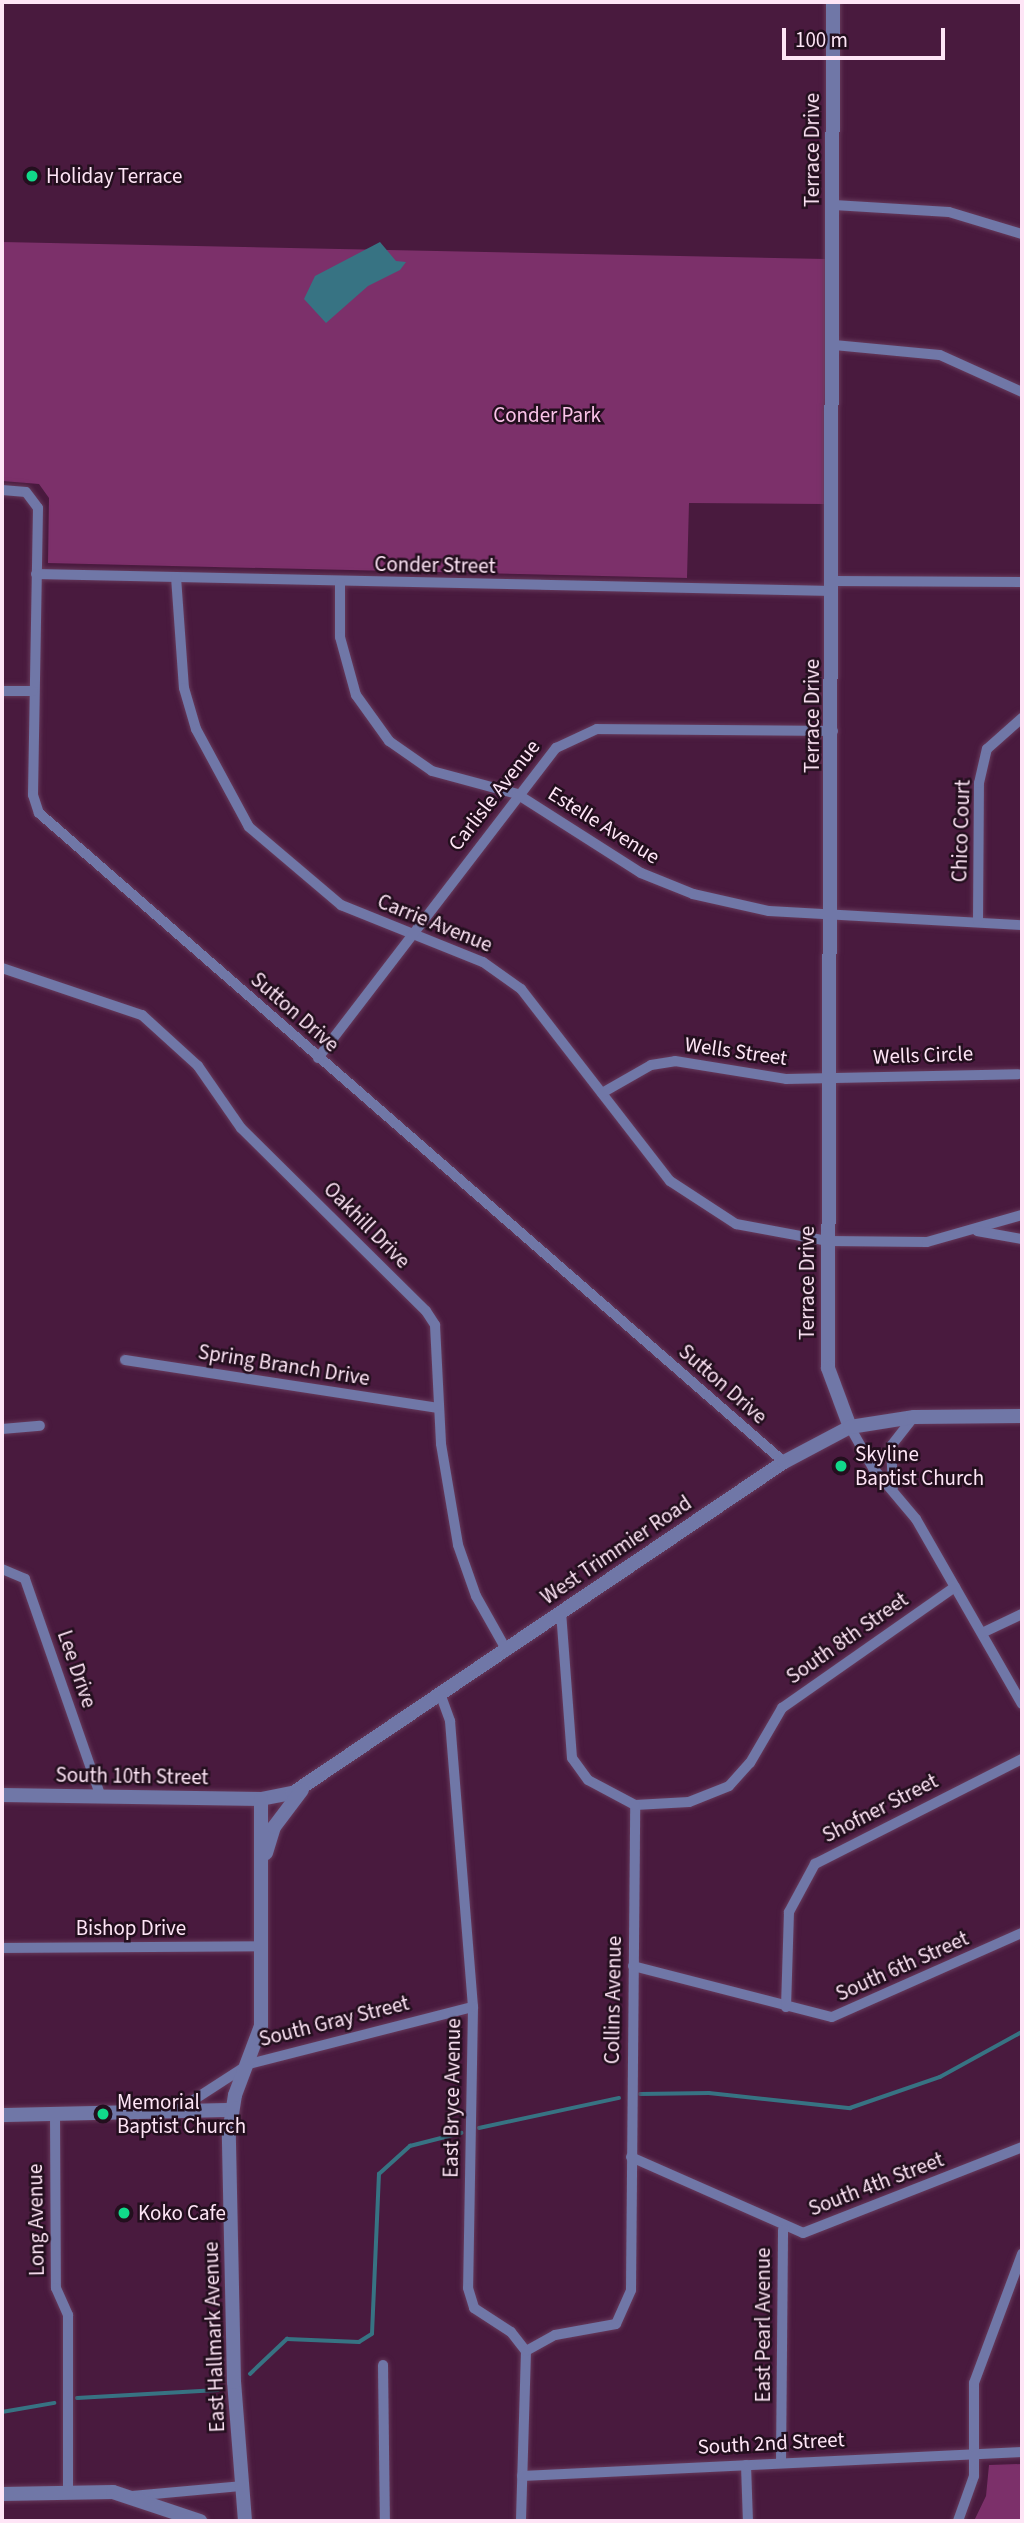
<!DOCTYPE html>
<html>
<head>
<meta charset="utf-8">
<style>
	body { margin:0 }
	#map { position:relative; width:1024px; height:2523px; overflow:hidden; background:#491a3e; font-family:"Source Sans 3",sans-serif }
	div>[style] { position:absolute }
	.green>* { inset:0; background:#7c306a }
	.water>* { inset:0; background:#377383 }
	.stream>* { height:3.5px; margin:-1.75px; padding:0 1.75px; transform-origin:1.75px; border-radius:1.75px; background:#377383 }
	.roads { filter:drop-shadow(0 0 2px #663a5b) drop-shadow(0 0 2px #663a5b) }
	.minor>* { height:10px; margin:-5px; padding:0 5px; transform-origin:5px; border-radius:5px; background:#7077a7 }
	.tertiary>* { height:14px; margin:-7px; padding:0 7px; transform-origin:7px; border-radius:7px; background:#7077a7 }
	.dots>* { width:19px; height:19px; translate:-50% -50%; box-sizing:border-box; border:4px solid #230f1e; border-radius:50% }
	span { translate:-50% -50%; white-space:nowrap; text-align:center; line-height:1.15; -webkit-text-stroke:5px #230f1e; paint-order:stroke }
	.street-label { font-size:21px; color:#fee5f6 }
	.poi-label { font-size:21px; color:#fee5f6 }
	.left { translate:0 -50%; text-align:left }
	.park-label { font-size:21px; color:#fac3e8 }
	.frame { position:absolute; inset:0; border:4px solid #fee5f6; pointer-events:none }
	.scale { position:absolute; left:782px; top:28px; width:163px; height:32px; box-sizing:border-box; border:4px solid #fee5f6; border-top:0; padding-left:9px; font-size:21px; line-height:24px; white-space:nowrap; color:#fee5f6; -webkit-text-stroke:5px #230f1e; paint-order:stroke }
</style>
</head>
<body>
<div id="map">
	<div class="green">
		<i style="clip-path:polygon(2px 242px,826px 259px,824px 504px,689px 503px,687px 578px,48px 563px,49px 498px,39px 484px,2px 481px)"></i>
		<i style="clip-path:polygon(1022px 2464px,1022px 2521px,974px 2521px,986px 2496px,989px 2465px)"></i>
	</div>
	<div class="water">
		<i style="clip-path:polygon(380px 242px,396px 261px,406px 262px,400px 270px,368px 286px,326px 323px,304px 299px,315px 276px)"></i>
	</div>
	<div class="stream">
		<i style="left:640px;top:2094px;width:69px;rotate:-0.8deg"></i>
		<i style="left:709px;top:2093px;width:142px;rotate:6.1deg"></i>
		<i style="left:850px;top:2108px;width:95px;rotate:-19deg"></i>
		<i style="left:940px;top:2077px;width:94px;rotate:-28.8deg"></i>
		<i style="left:479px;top:2128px;width:143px;rotate:-12.1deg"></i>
		<i style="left:250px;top:2374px;width:51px;rotate:-43.4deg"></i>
		<i style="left:287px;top:2339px;width:72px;rotate:2.4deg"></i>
		<i style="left:359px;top:2342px;width:15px;rotate:-32deg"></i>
		<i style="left:372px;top:2334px;width:160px;rotate:-87.5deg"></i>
		<i style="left:379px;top:2174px;width:42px;rotate:-42.1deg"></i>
		<i style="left:410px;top:2146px;width:53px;rotate:-14.3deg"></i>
		<i style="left:77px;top:2398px;width:141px;rotate:-3.2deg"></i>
		<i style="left:2px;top:2412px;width:53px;rotate:-9.8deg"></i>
	</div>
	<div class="roads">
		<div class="minor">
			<i style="left:834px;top:205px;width:115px;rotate:3.5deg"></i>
			<i style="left:949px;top:212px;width:76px;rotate:16.8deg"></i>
			<i style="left:834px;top:345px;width:106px;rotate:5.4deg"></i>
			<i style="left:940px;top:355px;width:90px;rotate:24.3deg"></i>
			<i style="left:2px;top:490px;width:24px;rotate:5deg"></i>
			<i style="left:26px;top:492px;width:20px;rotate:53deg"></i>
			<i style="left:38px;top:508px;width:287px;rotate:91deg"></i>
			<i style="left:33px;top:795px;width:19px;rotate:72deg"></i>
			<i style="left:39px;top:813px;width:988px;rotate:41.06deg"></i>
			<i style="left:36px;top:574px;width:797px;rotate:1.22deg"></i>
			<i style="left:176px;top:577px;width:111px;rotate:85.9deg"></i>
			<i style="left:184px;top:688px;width:43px;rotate:73.7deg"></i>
			<i style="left:196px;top:729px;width:111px;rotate:61.6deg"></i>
			<i style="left:249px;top:827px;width:121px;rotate:40.3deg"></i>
			<i style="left:341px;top:905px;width:153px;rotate:21.9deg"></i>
			<i style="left:483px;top:962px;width:47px;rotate:35.4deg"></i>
			<i style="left:521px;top:989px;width:243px;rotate:52.2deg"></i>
			<i style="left:670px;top:1181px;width:79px;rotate:33.1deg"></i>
			<i style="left:736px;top:1224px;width:94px;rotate:10.5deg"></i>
			<i style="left:828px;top:1241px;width:99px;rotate:0.6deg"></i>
			<i style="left:927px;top:1242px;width:99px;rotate:-15.9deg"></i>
			<i style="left:833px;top:581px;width:189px;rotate:0.3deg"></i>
			<i style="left:340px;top:583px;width:54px;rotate:90deg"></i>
			<i style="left:340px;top:637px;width:60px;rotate:74.6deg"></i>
			<i style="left:356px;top:695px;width:57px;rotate:54.3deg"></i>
			<i style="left:389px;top:741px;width:52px;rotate:34.9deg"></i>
			<i style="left:432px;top:771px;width:88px;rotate:15.1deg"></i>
			<i style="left:517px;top:794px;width:147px;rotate:32.5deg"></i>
			<i style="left:641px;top:873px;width:56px;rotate:22deg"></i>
			<i style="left:693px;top:894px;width:78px;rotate:12.6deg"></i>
			<i style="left:769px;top:911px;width:253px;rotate:3.2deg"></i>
			<i style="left:2px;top:691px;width:31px"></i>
			<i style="left:978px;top:921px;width:138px;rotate:-89.6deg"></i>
			<i style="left:979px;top:783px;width:35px;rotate:-77deg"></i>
			<i style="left:987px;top:749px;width:47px;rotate:-41.5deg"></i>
			<i style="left:2px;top:968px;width:148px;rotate:18.6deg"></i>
			<i style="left:142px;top:1015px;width:76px;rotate:42.3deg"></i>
			<i style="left:198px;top:1066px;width:75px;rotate:55.3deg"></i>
			<i style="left:241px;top:1128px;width:260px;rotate:44.7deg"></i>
			<i style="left:426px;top:1311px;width:17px;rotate:57deg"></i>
			<i style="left:435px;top:1325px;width:119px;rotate:87.1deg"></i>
			<i style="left:441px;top:1444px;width:102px;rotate:80.4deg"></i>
			<i style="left:458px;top:1545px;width:54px;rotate:70.6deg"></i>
			<i style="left:476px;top:1596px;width:63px;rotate:60.6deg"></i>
			<i style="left:318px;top:1058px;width:391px;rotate:-52.5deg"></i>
			<i style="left:556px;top:748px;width:45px;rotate:-24.9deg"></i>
			<i style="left:597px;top:729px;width:236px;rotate:0.5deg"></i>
			<i style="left:602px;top:1093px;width:56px;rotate:-29.7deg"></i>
			<i style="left:651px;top:1065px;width:24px;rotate:-9deg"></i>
			<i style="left:675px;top:1061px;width:112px;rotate:9.2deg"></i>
			<i style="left:786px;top:1079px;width:232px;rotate:-1.2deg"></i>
			<i style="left:977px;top:1231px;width:46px;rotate:10.1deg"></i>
			<i style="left:125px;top:1360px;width:317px;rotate:8.7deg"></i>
			<i style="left:850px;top:1427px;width:47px;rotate:60.7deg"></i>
			<i style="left:873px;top:1468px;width:67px;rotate:49.9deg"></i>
			<i style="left:916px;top:1519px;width:213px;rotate:60.2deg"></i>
			<i style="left:2px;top:1429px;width:38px;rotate:-5deg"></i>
			<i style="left:893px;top:1487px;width:41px;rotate:-92.8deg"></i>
			<i style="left:891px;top:1446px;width:37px;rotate:-52deg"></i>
			<i style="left:2px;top:1569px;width:25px;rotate:23deg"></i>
			<i style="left:25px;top:1579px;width:231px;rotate:70.8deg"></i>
			<i style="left:982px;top:1633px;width:44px;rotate:-25.4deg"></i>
			<i style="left:441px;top:1696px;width:27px;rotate:70deg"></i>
			<i style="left:450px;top:1721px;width:287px;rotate:85.4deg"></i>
			<i style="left:473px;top:2007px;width:281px;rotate:91deg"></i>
			<i style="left:468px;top:2288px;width:21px;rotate:73deg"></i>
			<i style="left:474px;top:2308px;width:44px;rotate:33deg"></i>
			<i style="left:511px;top:2332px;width:24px;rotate:52deg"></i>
			<i style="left:526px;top:2351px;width:170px;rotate:91.7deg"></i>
			<i style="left:635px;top:1805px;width:54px;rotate:-3.2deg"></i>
			<i style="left:689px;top:1802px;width:43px;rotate:-21.8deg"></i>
			<i style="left:729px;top:1786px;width:31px;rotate:-48deg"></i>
			<i style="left:750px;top:1763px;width:64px;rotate:-59.8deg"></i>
			<i style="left:782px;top:1708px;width:211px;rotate:-35deg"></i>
			<i style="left:2px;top:1948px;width:259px;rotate:-0.4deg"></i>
			<i style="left:633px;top:1966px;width:205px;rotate:14.4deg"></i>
			<i style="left:832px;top:2017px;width:208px;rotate:-23.9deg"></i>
			<i style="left:786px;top:2007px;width:95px;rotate:-88.2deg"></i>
			<i style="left:789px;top:1912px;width:55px;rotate:-61.6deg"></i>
			<i style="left:815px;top:1864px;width:232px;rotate:-26.9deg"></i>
			<i style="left:178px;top:2110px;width:85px;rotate:-32.9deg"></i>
			<i style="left:249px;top:2064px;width:231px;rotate:-14.3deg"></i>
			<i style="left:55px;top:2113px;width:175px;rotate:89.7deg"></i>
			<i style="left:56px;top:2288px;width:30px;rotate:66deg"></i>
			<i style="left:68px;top:2315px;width:177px;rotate:90deg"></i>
			<i style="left:631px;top:2157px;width:188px;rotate:23.8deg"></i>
			<i style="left:803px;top:2233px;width:235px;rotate:-21.4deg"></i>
			<i style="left:526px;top:2351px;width:33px;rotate:-29deg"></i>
			<i style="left:555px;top:2335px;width:62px;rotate:-10.2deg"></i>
			<i style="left:616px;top:2324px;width:37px;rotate:-66deg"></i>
			<i style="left:631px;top:2290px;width:485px;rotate:-89.5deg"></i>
			<i style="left:635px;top:1805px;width:53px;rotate:-152deg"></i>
			<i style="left:588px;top:1780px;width:27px;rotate:-126deg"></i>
			<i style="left:572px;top:1758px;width:146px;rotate:-94.3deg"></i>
			<i style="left:383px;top:2365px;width:156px;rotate:89.3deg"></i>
			<i style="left:781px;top:2463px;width:233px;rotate:-89.5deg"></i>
			<i style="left:746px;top:2465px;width:56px;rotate:88deg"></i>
			<i style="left:522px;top:2476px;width:501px;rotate:-2.75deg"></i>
			<i style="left:132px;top:2496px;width:109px;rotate:-5.2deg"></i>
			<i style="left:958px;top:2521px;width:48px;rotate:-70.4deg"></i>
			<i style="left:974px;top:2476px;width:93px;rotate:-90deg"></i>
			<i style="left:974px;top:2383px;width:138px;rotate:-69.6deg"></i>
		</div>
		<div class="tertiary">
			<i style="left:833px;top:2px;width:1366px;rotate:90.21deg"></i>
			<i style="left:828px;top:1368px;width:63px;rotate:69.6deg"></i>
			<i style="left:2px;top:1795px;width:259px;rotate:0.9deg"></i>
			<i style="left:261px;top:1799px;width:33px;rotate:-11deg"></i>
			<i style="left:293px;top:1793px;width:592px;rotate:-33.99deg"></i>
			<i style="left:784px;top:1462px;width:75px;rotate:-27.9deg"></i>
			<i style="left:850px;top:1427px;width:65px;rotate:-8.9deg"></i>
			<i style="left:914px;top:1417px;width:108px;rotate:-0.5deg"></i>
			<i style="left:266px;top:1853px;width:27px;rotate:-73deg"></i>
			<i style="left:274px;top:1827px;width:46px;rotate:-52.9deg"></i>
			<i style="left:2px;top:2115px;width:229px;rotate:-1.3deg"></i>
			<i style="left:2px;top:2494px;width:111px;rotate:-1deg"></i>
			<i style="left:113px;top:2492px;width:92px;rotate:18.4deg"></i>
			<i style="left:245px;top:2521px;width:139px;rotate:-94.5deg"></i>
			<i style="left:234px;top:2382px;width:249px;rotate:-91.2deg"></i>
			<i style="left:229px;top:2133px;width:38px;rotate:-81deg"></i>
			<i style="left:235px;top:2095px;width:74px;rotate:-69.4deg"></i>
			<i style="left:261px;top:2026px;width:227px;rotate:-90deg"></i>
		</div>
	</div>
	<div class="dots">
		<i style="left:32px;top:176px;background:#11d98a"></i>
		<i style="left:841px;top:1466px;background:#11d98a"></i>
		<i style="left:103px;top:2114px;background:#11d98a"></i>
		<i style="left:124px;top:2213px;background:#11d98a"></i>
	</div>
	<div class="street-label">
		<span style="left:812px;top:150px;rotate:-90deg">Terrace Drive</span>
		<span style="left:435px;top:565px;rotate:1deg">Conder Street</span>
		<span style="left:812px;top:716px;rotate:-90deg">Terrace Drive</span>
		<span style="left:494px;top:795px;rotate:-52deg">Carlisle Avenue</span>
		<span style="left:604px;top:825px;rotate:32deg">Estelle Avenue</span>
		<span style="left:961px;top:831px;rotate:-88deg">Chico Court</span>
		<span style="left:435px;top:923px;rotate:22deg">Carrie Avenue</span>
		<span style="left:295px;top:1012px;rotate:41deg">Sutton Drive</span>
		<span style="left:736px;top:1051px;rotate:8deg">Wells Street</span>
		<span style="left:923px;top:1055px;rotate:-2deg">Wells Circle</span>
		<span style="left:367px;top:1225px;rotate:45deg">Oakhill Drive</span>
		<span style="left:807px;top:1283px;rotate:-90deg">Terrace Drive</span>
		<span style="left:284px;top:1365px;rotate:9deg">Spring Branch Drive</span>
		<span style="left:723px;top:1384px;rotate:41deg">Sutton Drive</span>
		<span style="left:616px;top:1550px;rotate:-34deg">West Trimmier Road</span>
		<span style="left:847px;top:1638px;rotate:-35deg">South 8th Street</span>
		<span style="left:77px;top:1669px;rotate:71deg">Lee Drive</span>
		<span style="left:132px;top:1776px;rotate:1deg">South 10th Street</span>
		<span style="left:880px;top:1808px;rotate:-27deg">Shofner Street</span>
		<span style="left:131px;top:1928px">Bishop Drive</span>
		<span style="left:902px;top:1966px;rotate:-24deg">South 6th Street</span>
		<span style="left:613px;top:2000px;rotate:-89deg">Collins Avenue</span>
		<span style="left:334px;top:2021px;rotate:-14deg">South Gray Street</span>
		<span style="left:452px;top:2098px;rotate:-89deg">East Bryce Avenue</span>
		<span style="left:876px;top:2184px;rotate:-21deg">South 4th Street</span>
		<span style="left:36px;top:2220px;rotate:-91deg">Long Avenue</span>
		<span style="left:763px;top:2325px;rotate:-90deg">East Pearl Avenue</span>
		<span style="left:214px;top:2337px;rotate:-92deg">East Hallmark Avenue</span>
		<span style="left:771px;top:2443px;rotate:-3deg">South 2nd Street</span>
	</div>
	<div class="poi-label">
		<span class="left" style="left:46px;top:176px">Holiday Terrace</span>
		<span class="left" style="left:855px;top:1466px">Skyline<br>Baptist Church</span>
		<span class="left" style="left:117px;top:2114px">Memorial<br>Baptist Church</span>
		<span class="left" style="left:138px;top:2213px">Koko Cafe</span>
	</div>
	<div class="park-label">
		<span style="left:547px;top:415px">Conder Park</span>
	</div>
	<div class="frame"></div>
	<div class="scale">100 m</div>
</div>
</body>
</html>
